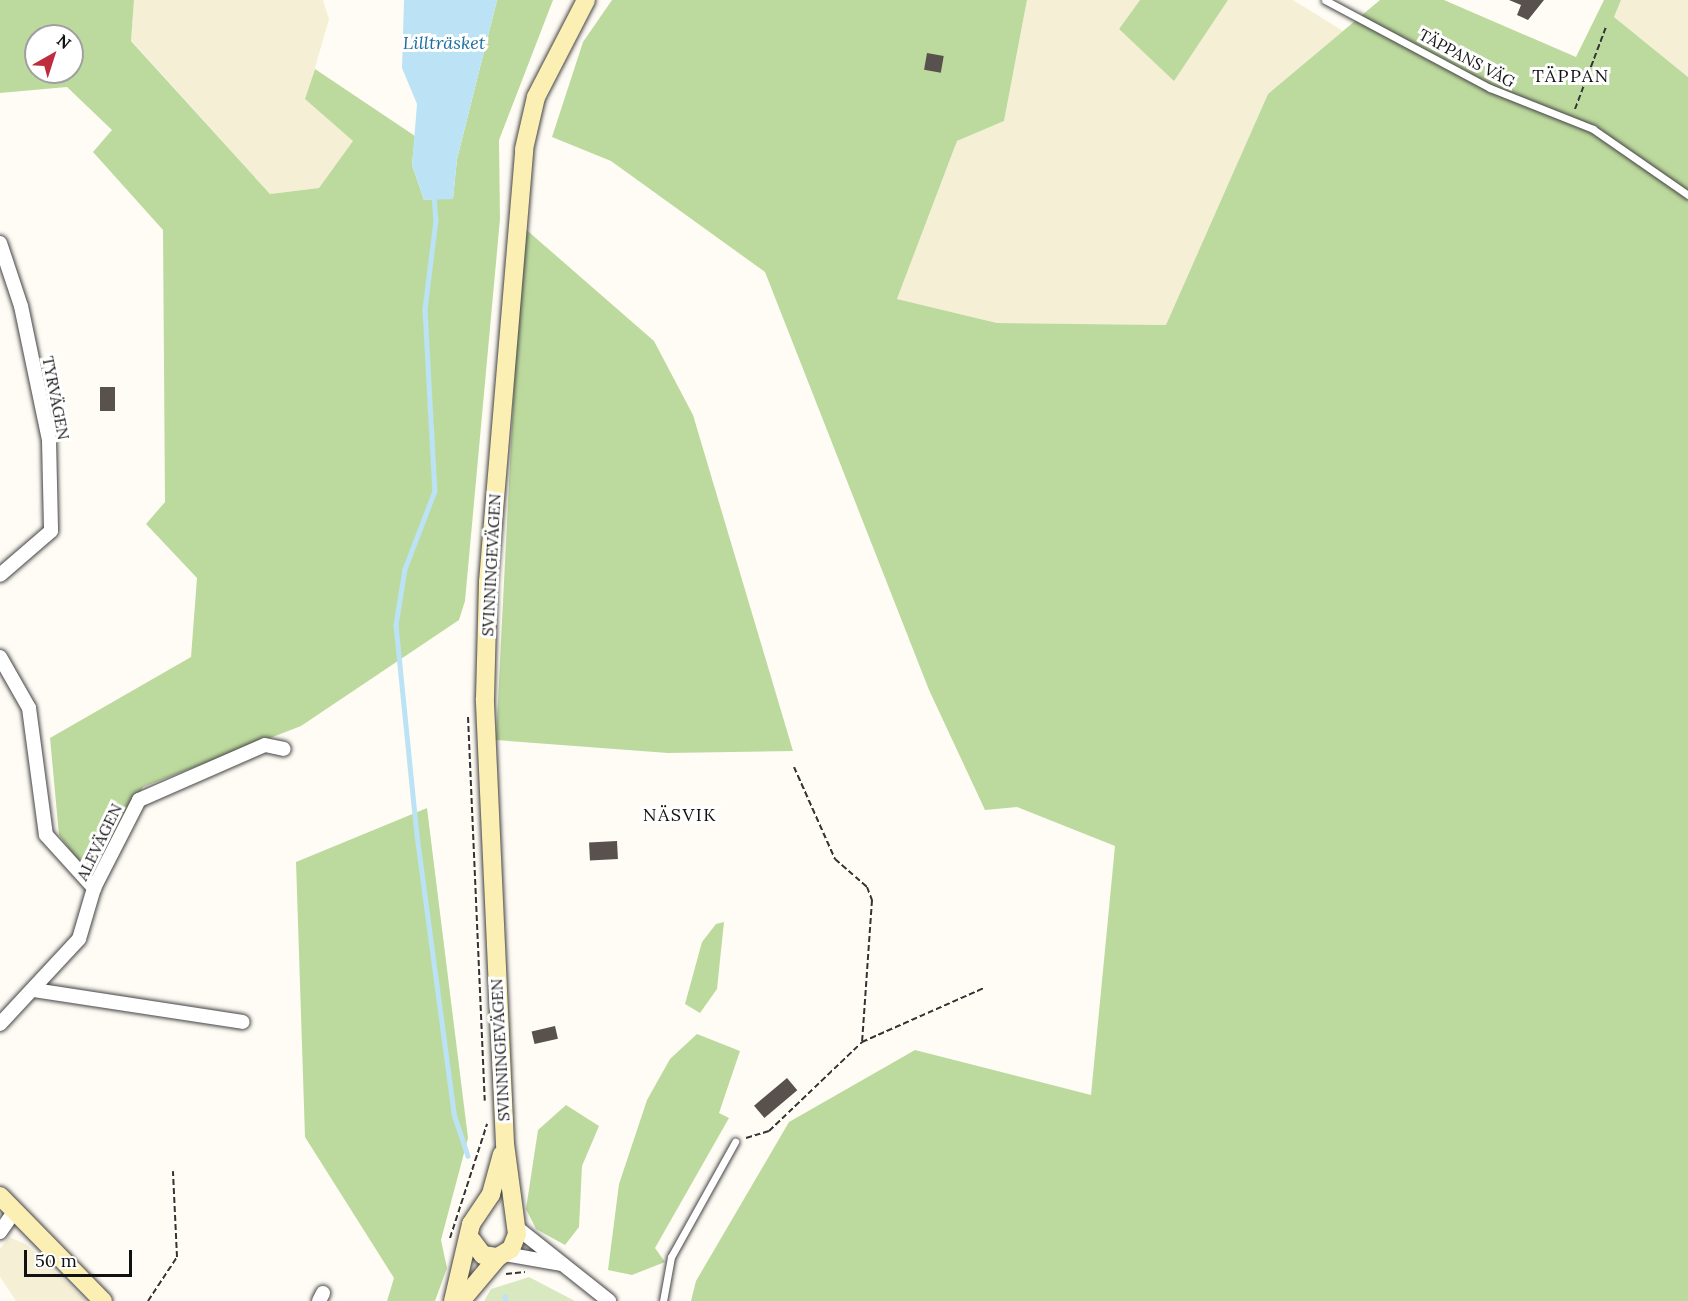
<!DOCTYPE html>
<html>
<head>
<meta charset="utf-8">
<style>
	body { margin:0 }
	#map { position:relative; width:1688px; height:1301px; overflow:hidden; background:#fffcf5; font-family:Lora,serif }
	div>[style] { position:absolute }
	.farmland>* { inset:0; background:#f5f0d5 }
	.green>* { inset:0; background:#d8e9bf }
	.forest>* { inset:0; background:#bdda9e }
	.water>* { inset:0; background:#bbe3f5 }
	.stream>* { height:4.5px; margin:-2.25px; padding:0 2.25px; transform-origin:2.25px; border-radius:2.25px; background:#bbe3f5 }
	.building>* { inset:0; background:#59514d; transform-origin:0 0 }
	.path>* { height:2px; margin-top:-1px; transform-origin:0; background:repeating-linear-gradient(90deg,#333 0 6px,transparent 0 9px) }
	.roads { filter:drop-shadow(0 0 2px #444) drop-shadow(0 0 2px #444) }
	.lane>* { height:7px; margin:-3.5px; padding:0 3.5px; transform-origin:3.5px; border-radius:3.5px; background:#fff }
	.street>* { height:14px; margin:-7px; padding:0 7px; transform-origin:7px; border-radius:7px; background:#fff }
	.secondary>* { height:18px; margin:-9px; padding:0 9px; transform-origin:9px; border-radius:9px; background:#fcefb3 }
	span { translate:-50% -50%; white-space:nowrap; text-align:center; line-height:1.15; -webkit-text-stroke:6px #fff; paint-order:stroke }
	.street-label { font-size:16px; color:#111 }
	.water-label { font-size:18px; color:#1c70a1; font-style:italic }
	.neighbourhood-label { font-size:18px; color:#111; letter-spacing:1.5px }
	.north { position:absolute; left:24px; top:24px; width:60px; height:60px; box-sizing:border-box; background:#fff; border:2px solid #a0a0a0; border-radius:50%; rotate:39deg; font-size:16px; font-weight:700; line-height:24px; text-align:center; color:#111 }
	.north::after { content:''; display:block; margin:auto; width:21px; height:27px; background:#be2c3d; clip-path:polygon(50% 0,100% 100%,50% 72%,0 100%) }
	.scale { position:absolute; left:24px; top:1250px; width:108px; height:27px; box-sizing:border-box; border:3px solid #111; border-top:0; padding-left:8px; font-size:18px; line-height:21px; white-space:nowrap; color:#111; -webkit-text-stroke:4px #fff; paint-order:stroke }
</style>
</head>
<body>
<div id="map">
	<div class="farmland">
		<i style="clip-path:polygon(134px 0,323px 0,329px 19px,306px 99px,354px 141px,319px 188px,270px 194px,131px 40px)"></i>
		<i style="clip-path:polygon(1027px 0,1140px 0,1119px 29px,1174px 80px,1228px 0,1293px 0,1343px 31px,1268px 94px,1167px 325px,997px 323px,897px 299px,957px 141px,1004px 121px)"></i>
		<i style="clip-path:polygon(1621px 0,1688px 0,1688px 77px,1614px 17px)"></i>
		<i style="clip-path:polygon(9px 1237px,26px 1244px,86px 1301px,16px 1301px,0 1277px,0 1249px)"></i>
	</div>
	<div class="green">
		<i style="clip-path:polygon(529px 1277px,575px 1301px,484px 1301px,491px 1289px)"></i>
	</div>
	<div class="forest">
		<i style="clip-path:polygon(evenodd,0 0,134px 0,131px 41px,270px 194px,319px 188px,353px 141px,305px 99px,315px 69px,415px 136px,412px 165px,424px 200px,453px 198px,457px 159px,497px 0,553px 0,499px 140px,500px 219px,465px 601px,459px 620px,301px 726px,143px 787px,104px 855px,87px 872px,59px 835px,50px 738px,191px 657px,197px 578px,146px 524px,165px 502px,163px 230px,93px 152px,112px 130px,67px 87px,0 93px,0 0,36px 36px,72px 36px,72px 72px,36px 72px,36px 36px)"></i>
		<i style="clip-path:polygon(612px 0,1027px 0,1004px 121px,957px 141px,897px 299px,997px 323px,1166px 325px,1268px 94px,1380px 0,1444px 0,1576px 57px,1604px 0,1621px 0,1614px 17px,1688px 77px,1688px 1301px,691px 1301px,696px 1281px,789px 1122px,915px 1050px,1091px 1095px,1115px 846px,1017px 807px,985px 810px,929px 690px,765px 272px,611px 161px,552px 137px,583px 42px)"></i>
		<i style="clip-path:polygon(1140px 0,1228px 0,1174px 81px,1119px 29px)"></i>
		<i style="clip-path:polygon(522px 226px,654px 341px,693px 415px,793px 751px,668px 753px,496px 740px)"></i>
		<i style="clip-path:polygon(427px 808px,468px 1138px,441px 1240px,447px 1268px,435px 1301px,387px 1301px,394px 1278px,305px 1137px,296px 862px)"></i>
		<i style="clip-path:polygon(724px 922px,717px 989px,700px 1013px,685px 1004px,702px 942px,716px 924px)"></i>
		<i style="clip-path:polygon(697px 1034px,740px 1051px,719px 1113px,729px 1118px,655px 1248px,665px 1262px,632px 1275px,608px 1270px,619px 1184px,647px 1100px,670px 1059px)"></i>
		<i style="clip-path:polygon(566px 1105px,599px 1126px,582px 1166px,579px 1227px,565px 1245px,536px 1229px,526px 1209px,538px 1130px)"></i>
	</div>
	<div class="water">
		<i style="clip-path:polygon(404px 0,497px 0,457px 159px,453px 199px,424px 200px,412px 165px,417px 104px,402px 68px)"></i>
	</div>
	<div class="stream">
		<i style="left:434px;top:194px;width:26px;rotate:86deg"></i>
		<i style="left:436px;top:220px;width:90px;rotate:97deg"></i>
		<i style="left:425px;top:309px;width:182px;rotate:86.9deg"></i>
		<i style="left:435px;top:491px;width:84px;rotate:111deg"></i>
		<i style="left:405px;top:569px;width:57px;rotate:99.1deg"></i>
		<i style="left:396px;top:625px;width:211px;rotate:84.3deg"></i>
		<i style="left:417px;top:835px;width:281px;rotate:82.4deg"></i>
		<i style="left:454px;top:1114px;width:44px;rotate:71.6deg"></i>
		<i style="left:505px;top:1296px;width:5px;rotate:79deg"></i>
	</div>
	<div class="building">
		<i style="clip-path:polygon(1509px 0,1544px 0,1528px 20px,1517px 15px,1521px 5px)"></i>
		<i style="left:927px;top:53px;width:17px;height:17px;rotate:10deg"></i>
		<i style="left:100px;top:387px;width:15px;height:24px"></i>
		<i style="left:617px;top:841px;width:18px;height:28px;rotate:87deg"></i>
		<i style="left:555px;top:1026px;width:13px;height:24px;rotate:77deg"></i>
		<i style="left:787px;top:1078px;width:16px;height:43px;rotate:50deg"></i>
	</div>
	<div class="path">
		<i style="left:1575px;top:109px;width:88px;rotate:-69.3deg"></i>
		<i style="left:468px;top:717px;width:384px;rotate:87.5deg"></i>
		<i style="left:794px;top:767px;width:101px;rotate:66deg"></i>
		<i style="left:835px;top:859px;width:43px;rotate:41.2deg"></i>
		<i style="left:867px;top:887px;width:14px;rotate:69deg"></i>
		<i style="left:872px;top:900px;width:142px;rotate:94deg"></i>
		<i style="left:746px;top:1138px;width:24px;rotate:-17deg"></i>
		<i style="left:769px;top:1131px;width:129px;rotate:-43.7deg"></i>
		<i style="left:862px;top:1042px;width:133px;rotate:-23.9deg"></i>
		<i style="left:450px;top:1238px;width:120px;rotate:-72deg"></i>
		<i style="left:506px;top:1274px;width:19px;rotate:-6deg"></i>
		<i style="left:148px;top:1301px;width:53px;rotate:-56.6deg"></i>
		<i style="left:177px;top:1257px;width:86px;rotate:-92.7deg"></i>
	</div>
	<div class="roads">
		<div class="lane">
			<i style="left:1325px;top:0;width:187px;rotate:28.1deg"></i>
			<i style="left:1490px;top:88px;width:111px;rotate:21.7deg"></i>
			<i style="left:1593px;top:129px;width:116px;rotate:34.8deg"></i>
			<i style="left:663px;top:1301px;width:45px;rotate:-79.7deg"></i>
			<i style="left:671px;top:1257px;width:132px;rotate:-60.9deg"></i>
		</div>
		<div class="street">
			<i style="left:0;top:243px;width:66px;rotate:71.6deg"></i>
			<i style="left:21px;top:306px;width:137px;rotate:78.2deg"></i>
			<i style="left:49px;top:440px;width:91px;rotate:88.7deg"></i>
			<i style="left:51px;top:531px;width:67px;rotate:139.2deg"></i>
			<i style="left:0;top:657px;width:59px;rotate:60.4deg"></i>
			<i style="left:29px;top:708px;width:128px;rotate:82.4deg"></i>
			<i style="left:46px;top:835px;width:72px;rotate:47.8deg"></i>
			<i style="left:34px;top:990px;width:211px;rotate:8.7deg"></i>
			<i style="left:0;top:1024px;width:116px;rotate:-47.1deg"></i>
			<i style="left:79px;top:939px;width:53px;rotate:-73.6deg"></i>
			<i style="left:94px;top:888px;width:99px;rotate:-62.9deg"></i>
			<i style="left:139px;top:800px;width:137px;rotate:-23.6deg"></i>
			<i style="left:265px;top:745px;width:19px;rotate:12deg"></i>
			<i style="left:516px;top:1227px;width:119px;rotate:38.5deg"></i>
			<i style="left:0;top:1232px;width:24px;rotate:-55deg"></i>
			<i style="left:505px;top:1254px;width:58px;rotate:10deg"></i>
			<i style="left:319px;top:1301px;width:9px;rotate:-63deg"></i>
		</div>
		<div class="secondary">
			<i style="left:0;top:1196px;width:147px;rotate:45.6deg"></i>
			<i style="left:470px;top:1238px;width:21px;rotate:53deg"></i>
			<i style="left:483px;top:1255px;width:15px;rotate:8deg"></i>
			<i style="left:498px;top:1257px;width:15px;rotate:-32deg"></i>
			<i style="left:511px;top:1249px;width:16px;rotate:-68deg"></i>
			<i style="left:517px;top:1234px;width:91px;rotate:-97.6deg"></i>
			<i style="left:505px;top:1144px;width:446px;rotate:-92.6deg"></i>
			<i style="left:485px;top:698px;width:116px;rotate:-88.5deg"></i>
			<i style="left:488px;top:582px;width:434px;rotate:-85.2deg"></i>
			<i style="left:524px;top:149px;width:53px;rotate:-77deg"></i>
			<i style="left:536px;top:97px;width:109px;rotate:-62.7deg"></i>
			<i style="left:453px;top:1301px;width:79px;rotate:-76.8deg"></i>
			<i style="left:471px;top:1224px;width:36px;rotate:-56deg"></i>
			<i style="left:491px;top:1194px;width:41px;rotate:-74.6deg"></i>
			<i style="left:461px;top:1301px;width:57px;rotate:-49.9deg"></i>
		</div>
	</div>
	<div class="street-label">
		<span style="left:1467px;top:58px;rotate:28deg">TÄPPANS VÄG</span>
		<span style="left:56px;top:398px;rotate:79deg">TYRVÄGEN</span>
		<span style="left:491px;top:565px;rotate:-87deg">SVINNINGEVÄGEN</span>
		<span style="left:99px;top:842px;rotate:-64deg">ALEVÄGEN</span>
		<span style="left:500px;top:1050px;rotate:-93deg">SVINNINGEVÄGEN</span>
	</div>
	<div class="water-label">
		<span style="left:444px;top:43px">Lillträsket</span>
	</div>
	<div class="neighbourhood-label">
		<span style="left:1571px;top:76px">TÄPPAN</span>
		<span style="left:680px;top:815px">NÄSVIK</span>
	</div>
	<div class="north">N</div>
	<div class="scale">50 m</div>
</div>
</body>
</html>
